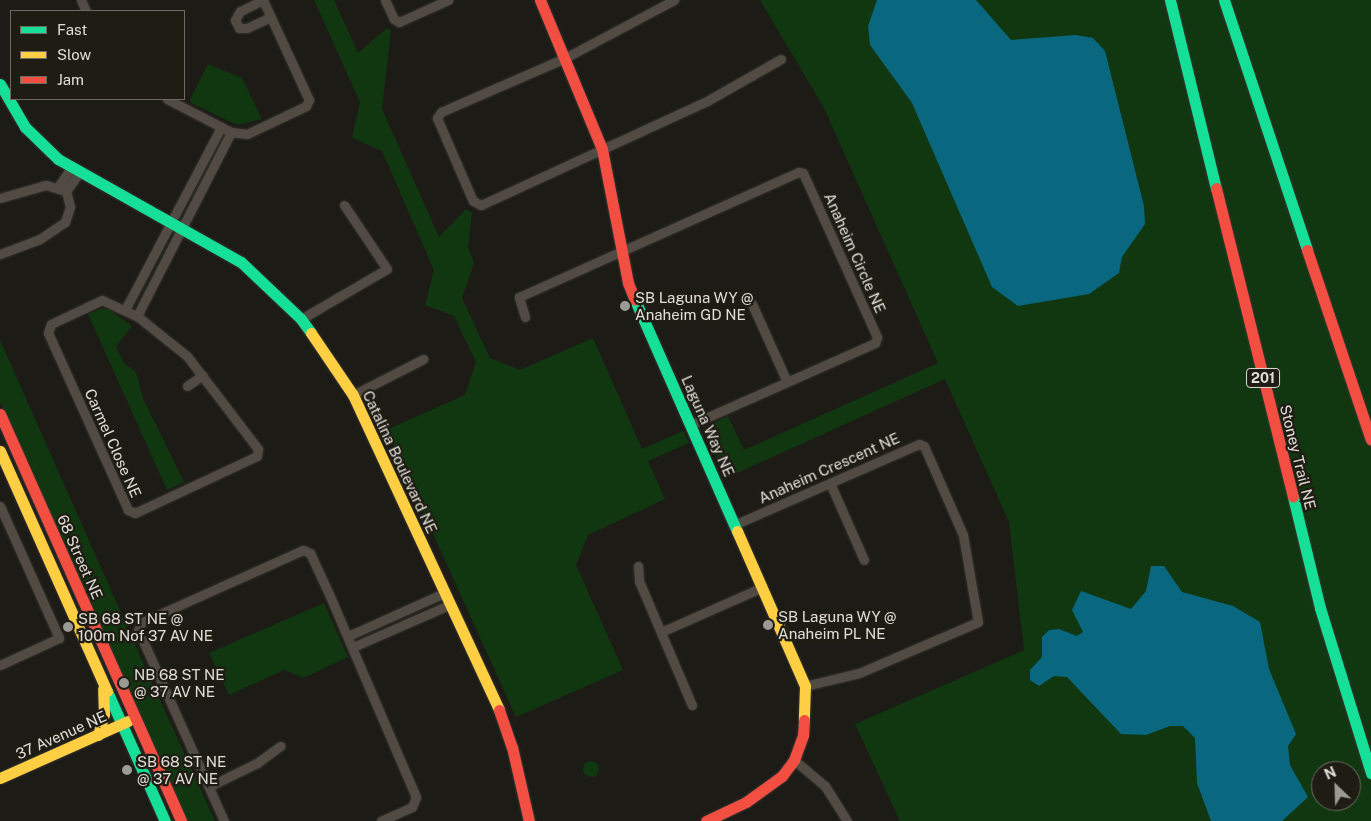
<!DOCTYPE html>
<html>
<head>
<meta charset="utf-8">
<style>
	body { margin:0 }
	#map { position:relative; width:1371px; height:821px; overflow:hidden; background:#1c1b16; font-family:"Public Sans",sans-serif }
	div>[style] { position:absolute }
	.green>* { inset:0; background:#113711 }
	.round { border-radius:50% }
	.water>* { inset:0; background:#09677f }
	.roads { filter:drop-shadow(0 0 1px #373532) drop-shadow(0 0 1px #373532) }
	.street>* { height:9px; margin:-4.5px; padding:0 4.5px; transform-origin:4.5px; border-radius:4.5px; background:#524b43 }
	.fast>* { height:11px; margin:-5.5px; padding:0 5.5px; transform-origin:5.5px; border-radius:5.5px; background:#16e098 }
	.slow>* { height:11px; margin:-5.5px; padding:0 5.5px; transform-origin:5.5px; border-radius:5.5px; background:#ffcf43 }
	.jam>* { height:11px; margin:-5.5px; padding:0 5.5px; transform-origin:5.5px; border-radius:5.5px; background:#f24e42 }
	.dots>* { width:14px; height:14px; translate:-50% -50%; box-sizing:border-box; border:2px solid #1f1d13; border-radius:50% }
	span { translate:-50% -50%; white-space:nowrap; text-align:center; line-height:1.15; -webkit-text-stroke:4.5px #1f1d13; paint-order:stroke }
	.shield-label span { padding:1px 4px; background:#1f1d13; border:1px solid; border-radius:4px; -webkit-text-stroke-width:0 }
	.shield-label { font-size:14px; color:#e0ded8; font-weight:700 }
	.street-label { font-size:15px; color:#e0ded8 }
	.poi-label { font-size:15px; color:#e0ded8 }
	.left { translate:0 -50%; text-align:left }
	.legend { position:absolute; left:10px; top:10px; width:175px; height:90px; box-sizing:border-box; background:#1f1d13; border:1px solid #6c6a62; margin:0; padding:6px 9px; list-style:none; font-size:15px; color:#e0ded8 }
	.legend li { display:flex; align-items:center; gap:10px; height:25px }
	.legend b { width:25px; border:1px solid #6c6a62 }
	.north { position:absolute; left:1311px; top:761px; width:50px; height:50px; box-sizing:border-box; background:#1f1d13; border:1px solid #6c6a62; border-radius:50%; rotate:336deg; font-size:14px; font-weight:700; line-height:20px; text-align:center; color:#e0ded8 }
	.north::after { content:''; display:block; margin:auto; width:18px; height:22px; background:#9b9a94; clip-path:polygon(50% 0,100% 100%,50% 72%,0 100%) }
</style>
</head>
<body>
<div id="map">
	<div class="green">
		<i style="clip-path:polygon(314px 0,334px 0,358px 53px,387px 28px,391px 30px,382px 109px,439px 237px,466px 209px,472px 213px,468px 247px,474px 263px,462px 298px,490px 358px,520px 370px,593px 338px,642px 449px,683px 431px,689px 443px,648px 461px,665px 499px,588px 535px,576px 565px,623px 670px,516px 717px,386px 430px,465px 395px,476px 362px,454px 316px,425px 305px,434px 270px,382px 151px,352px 138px,360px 102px)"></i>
		<i style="clip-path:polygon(evenodd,760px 0,1371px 0,1371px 821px,900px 821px,855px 724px,1024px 650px,1009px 522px,945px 379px,726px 478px,706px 434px,709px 425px,728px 416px,744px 450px,938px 363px,824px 108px,760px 0,1321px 771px,1351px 771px,1351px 801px,1321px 801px,1321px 771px)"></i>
		<i style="clip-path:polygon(208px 64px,242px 78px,262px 119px,237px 125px,189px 102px)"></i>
		<i style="clip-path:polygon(100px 309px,108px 309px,132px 326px,116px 347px,124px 363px,136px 372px,143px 398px,184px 482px,167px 490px,88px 314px)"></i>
		<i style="clip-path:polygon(0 340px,150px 678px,215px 821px,187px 821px,134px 704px,0 402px)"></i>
		<i style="clip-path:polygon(324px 603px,348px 657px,303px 678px,284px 670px,229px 695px,209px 653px)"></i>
		<i class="round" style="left:583px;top:761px;width:16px;height:16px"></i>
	</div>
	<div class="water">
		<i style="clip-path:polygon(877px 0,976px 0,1011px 40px,1076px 35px,1093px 38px,1105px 51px,1144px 206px,1145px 224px,1122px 257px,1119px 273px,1089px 294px,1018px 306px,992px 287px,912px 103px,870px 45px,868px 26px)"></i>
		<i style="clip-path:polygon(1151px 566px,1164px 566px,1182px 592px,1233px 606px,1260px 622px,1269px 669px,1296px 734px,1288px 746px,1290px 765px,1308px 797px,1282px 821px,1211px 821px,1197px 783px,1195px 738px,1183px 726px,1170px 726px,1146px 735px,1121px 734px,1067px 677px,1054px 676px,1039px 686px,1030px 680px,1030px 670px,1042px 657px,1042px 637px,1049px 630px,1059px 629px,1077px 636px,1083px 632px,1072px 610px,1081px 591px,1131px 609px,1146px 591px)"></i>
	</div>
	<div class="roads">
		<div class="street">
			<i style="left:81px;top:0;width:12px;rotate:66deg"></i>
			<i style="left:263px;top:0;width:25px;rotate:154deg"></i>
			<i style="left:240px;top:11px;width:10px;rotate:119deg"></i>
			<i style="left:235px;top:20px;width:9px;rotate:63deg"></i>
			<i style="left:239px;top:28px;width:8px"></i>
			<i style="left:247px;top:28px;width:26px;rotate:-25deg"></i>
			<i style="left:385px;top:0;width:21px;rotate:65deg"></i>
			<i style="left:394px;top:19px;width:6px;rotate:31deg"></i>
			<i style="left:399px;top:22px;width:54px;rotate:-24.2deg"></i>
			<i style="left:674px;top:0;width:123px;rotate:152deg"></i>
			<i style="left:565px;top:58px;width:135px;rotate:156.5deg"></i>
			<i style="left:441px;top:112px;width:7px;rotate:124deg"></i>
			<i style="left:437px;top:118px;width:90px;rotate:66.6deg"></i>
			<i style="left:473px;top:201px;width:9px;rotate:27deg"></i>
			<i style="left:481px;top:205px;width:249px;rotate:-24.7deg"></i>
			<i style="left:707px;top:101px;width:85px;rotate:-29.6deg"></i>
			<i style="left:167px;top:99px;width:72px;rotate:27.3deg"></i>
			<i style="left:231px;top:132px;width:16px;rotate:7deg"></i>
			<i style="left:247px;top:134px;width:65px;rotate:-25.4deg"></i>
			<i style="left:306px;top:106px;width:7px;rotate:-63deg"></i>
			<i style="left:309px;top:100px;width:110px;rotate:-114.7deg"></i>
			<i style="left:58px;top:187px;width:23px;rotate:-56deg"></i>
			<i style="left:66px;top:191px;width:22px;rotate:-54deg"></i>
			<i style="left:0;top:198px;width:48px;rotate:-15.8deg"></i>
			<i style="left:46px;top:185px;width:21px;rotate:17deg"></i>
			<i style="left:66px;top:191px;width:16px;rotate:76deg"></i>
			<i style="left:70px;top:207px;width:16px;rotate:108deg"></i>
			<i style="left:65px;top:222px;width:30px;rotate:146deg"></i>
			<i style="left:40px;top:239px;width:43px;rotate:159.4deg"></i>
			<i style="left:102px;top:300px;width:38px;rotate:25deg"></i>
			<i style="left:137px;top:316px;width:64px;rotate:38.7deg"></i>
			<i style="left:187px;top:356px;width:117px;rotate:52.6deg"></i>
			<i style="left:258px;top:449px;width:7px;rotate:98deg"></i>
			<i style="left:257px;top:456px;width:135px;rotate:155deg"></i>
			<i style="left:135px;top:513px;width:8px;rotate:-157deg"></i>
			<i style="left:128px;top:510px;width:194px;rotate:-114.3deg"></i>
			<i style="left:48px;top:333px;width:9px;rotate:-72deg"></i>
			<i style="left:51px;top:324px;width:56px;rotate:-25.2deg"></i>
			<i style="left:752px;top:304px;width:85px;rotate:65.8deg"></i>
			<i style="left:125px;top:310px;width:207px;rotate:-62.3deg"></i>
			<i style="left:137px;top:316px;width:207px;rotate:-62.9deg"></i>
			<i style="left:525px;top:317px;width:21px;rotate:-107deg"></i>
			<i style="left:519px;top:297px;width:306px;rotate:-24.1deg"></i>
			<i style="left:798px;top:172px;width:5px;rotate:11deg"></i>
			<i style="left:803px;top:173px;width:180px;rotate:65.7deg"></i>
			<i style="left:877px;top:337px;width:6px;rotate:108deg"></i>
			<i style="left:875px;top:343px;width:200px;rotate:156.1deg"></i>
			<i style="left:301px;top:319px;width:99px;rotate:-30.2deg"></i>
			<i style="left:387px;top:269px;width:77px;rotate:-123.9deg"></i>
			<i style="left:187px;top:386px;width:19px;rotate:-35deg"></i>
			<i style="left:353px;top:395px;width:79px;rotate:-27.2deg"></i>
			<i style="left:830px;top:483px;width:84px;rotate:66.2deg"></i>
			<i style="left:0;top:506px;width:145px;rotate:65.9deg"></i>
			<i style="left:59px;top:638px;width:65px;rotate:155.4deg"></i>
			<i style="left:736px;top:524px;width:200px;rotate:-23.6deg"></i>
			<i style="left:919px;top:444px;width:5px;rotate:22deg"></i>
			<i style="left:924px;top:446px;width:97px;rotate:66.3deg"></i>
			<i style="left:963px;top:535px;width:88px;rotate:80.2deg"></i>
			<i style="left:978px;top:622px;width:129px;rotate:156.8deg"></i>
			<i style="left:859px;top:673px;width:56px;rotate:166.5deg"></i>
			<i style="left:638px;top:566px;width:15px;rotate:86deg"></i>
			<i style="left:639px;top:581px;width:135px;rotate:66.9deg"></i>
			<i style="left:661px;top:632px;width:111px;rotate:-23.8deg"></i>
			<i style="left:348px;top:636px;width:105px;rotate:-24.1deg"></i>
			<i style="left:353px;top:647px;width:105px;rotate:-23.6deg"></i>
			<i style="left:794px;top:760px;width:40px;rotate:40deg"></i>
			<i style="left:825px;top:786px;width:41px;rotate:57.8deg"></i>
			<i style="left:210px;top:786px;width:52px;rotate:-26.1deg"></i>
			<i style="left:257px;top:763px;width:29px;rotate:-36deg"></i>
			<i style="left:224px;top:821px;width:209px;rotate:-114.2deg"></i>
			<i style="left:138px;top:630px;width:9px;rotate:-63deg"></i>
			<i style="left:142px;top:622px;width:176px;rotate:-24.1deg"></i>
			<i style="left:303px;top:550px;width:8px;rotate:23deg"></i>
			<i style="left:310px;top:553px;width:45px;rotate:65.1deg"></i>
			<i style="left:329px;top:594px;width:221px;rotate:66.8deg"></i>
			<i style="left:416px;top:797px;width:11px;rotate:112deg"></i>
			<i style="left:412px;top:807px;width:34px;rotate:156deg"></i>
		</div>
		<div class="fast">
			<i style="left:1170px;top:0;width:194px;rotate:76.3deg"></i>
			<i style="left:1224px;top:0;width:263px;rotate:71.6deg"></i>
			<i style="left:0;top:84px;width:50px;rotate:59.8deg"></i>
			<i style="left:25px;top:127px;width:46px;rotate:44.1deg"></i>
			<i style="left:58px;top:159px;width:210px;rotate:29.4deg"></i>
			<i style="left:241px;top:262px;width:83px;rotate:43.5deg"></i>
			<i style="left:301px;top:319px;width:17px;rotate:54deg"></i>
			<i style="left:635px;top:300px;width:253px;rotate:66.2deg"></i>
			<i style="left:1293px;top:497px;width:114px;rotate:76.3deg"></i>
			<i style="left:1320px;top:608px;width:173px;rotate:72.8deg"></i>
			<i style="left:107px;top:691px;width:142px;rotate:66deg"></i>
		</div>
		<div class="slow">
			<i style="left:311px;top:333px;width:75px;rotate:55.9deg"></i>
			<i style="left:353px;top:395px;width:347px;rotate:65.1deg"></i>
			<i style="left:0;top:451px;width:263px;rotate:66deg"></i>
			<i style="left:737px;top:531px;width:169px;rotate:66.3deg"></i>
			<i style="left:805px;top:686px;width:34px;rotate:92deg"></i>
			<i style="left:98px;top:735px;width:22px;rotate:-74deg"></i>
			<i style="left:104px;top:714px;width:25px;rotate:-92deg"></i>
			<i style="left:0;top:778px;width:140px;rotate:-24deg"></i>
		</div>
		<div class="jam">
			<i style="left:540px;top:0;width:161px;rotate:67.4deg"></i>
			<i style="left:602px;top:149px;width:136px;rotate:79deg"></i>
			<i style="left:628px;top:283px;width:18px;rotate:68deg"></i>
			<i style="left:1216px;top:188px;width:318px;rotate:76deg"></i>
			<i style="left:1307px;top:250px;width:200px;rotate:71.4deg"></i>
			<i style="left:0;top:414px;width:445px;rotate:66deg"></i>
			<i style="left:499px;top:710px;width:39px;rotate:71deg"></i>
			<i style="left:512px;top:747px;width:76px;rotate:77.1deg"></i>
			<i style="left:706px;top:821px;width:44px;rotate:-25.4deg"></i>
			<i style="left:746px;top:802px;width:44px;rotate:-35.8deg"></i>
			<i style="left:782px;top:776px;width:20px;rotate:-53deg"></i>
			<i style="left:794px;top:760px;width:27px;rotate:-70deg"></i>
			<i style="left:803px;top:735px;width:15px;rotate:-86deg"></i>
		</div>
	</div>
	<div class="dots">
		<i style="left:625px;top:306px;background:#9b9a94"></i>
		<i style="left:768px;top:625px;background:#9b9a94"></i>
		<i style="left:68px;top:627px;background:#9b9a94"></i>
		<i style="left:124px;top:683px;background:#9b9a94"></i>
		<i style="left:127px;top:770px;background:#9b9a94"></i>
	</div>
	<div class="shield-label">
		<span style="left:1263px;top:378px">201</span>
	</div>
	<div class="street-label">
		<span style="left:855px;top:253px;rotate:66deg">Anaheim Circle NE</span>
		<span style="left:708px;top:426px;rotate:66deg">Laguna Way NE</span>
		<span style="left:113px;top:443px;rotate:66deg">Carmel Close NE</span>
		<span style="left:1298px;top:457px;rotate:76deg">Stoney Trail NE</span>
		<span style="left:400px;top:462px;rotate:65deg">Catalina Boulevard NE</span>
		<span style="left:829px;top:468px;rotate:-24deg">Anaheim Crescent NE</span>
		<span style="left:80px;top:557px;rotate:66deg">68 Street NE</span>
		<span style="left:61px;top:735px;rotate:-24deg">37 Avenue NE</span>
	</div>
	<div class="poi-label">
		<span class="left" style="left:635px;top:306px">SB Laguna WY @<br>Anaheim GD NE</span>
		<span class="left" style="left:778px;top:625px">SB Laguna WY @<br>Anaheim PL NE</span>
		<span class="left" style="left:78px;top:627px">SB 68 ST NE @<br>100m Nof 37 AV NE</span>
		<span class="left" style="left:134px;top:683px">NB 68 ST NE<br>@ 37 AV NE</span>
		<span class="left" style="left:137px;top:770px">SB 68 ST NE<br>@ 37 AV NE</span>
	</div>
	<ul class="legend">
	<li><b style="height:6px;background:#16e098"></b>Fast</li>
	<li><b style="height:6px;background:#ffcf43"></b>Slow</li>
	<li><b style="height:6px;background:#f24e42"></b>Jam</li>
	</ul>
	<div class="north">N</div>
</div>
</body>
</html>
